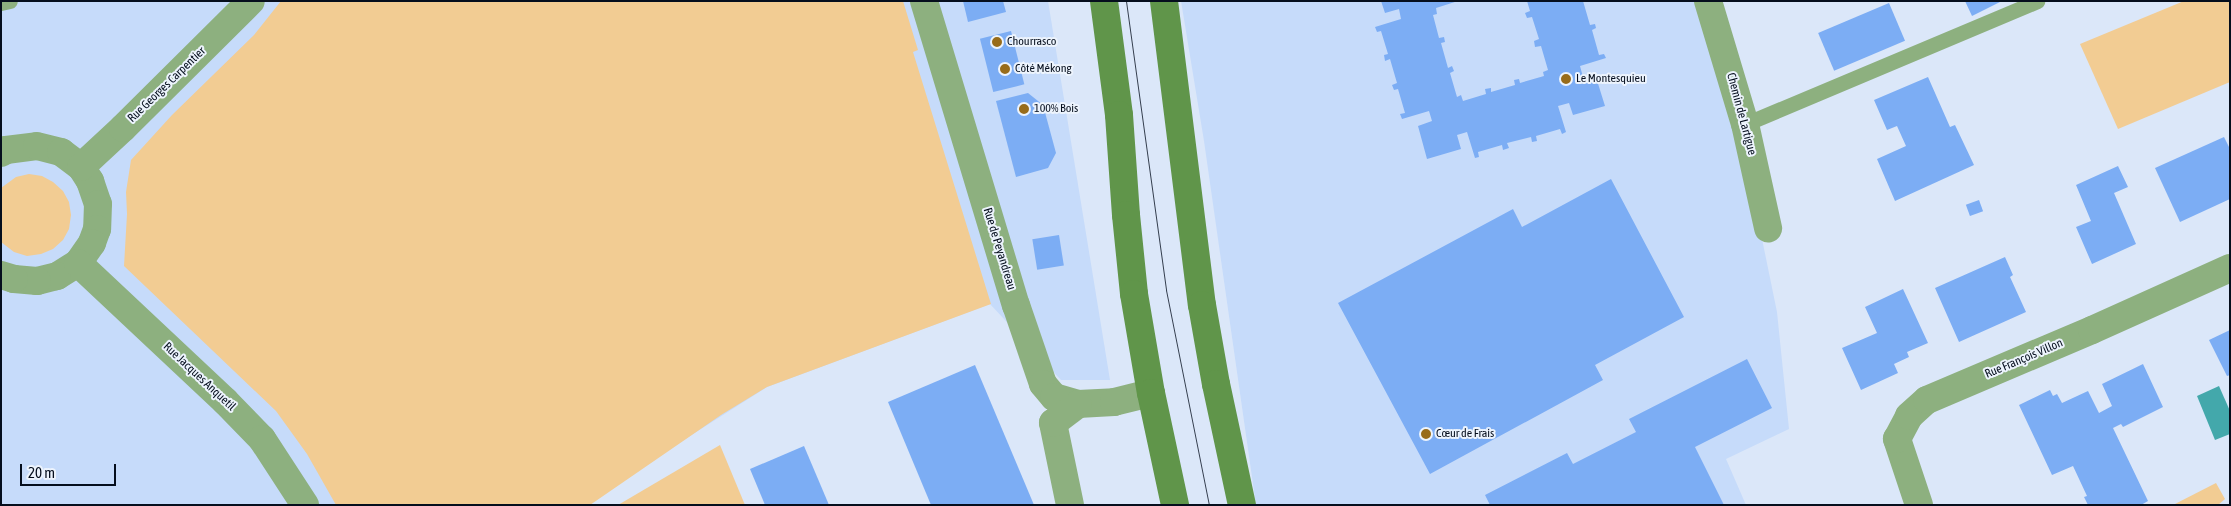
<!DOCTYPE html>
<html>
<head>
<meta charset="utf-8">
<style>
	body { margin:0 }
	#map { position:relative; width:2231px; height:506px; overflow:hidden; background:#dbe7f9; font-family:"Asap Condensed",sans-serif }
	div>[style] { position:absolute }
	.built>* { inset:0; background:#c6dbfa }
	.green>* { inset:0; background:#f2cc93 }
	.water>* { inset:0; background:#43a8ab }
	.building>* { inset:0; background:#7cadf4; transform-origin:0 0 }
	.lane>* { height:15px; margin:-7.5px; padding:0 7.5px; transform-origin:7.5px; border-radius:7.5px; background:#8db07f }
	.street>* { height:28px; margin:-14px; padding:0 14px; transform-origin:14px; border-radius:14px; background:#8db07f }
	.secondary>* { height:28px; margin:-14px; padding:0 14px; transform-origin:14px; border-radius:14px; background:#60954a }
	.tram>* { height:1px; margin:-0.5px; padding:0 0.5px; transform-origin:0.5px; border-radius:0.5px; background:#333d4d }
	.dots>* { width:14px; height:14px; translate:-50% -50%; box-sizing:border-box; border:2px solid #edf4fd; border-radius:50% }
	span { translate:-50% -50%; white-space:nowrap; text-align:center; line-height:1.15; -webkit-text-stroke:4px #edf4fd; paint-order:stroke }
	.poi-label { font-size:12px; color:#050e1d }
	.left { translate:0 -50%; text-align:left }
	.street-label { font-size:12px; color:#050e1d }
	.frame { position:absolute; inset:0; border:2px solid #050e1d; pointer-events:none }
	.scale { position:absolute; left:20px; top:464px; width:96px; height:22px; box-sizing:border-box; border:2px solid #050e1d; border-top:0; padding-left:6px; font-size:15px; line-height:18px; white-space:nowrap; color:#050e1d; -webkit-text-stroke:4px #edf4fd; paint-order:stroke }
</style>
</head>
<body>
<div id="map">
	<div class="built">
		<i style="clip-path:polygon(1px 1px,1048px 1px,1110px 380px,1061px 380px,990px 304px,767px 387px,581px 505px,1px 505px)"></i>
		<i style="clip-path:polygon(1181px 1px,1699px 1px,1753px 195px,1777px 312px,1789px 429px,1726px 459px,1746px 505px,1256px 505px,1204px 141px)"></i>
	</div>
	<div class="green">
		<i style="clip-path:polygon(281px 1px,903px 1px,918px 50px,913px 52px,991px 304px,767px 387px,721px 415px,590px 505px,336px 505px,307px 454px,276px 411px,124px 266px,127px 214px,126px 192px,131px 160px,172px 115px,254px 35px)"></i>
		<i style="clip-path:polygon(2184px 1px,2230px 1px,2230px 82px,2118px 129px,2080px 44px)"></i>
		<i style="clip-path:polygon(29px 174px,42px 176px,53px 182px,63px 191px,69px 202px,71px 215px,69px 229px,63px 240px,53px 249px,41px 254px,27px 256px,14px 252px,1px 242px,1px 188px,16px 177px)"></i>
		<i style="clip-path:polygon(720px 445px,745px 505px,618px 505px)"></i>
		<i style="clip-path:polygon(2216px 483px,2225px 499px,2218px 505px,2173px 505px)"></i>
	</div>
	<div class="water">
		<i style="clip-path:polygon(2219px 386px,2230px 411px,2230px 434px,2215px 440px,2197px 396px)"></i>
	</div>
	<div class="building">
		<i style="clip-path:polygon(963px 1px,1003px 1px,1006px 12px,968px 22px)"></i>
		<i style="clip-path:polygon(1381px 1px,1458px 1px,1436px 8px,1437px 14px,1433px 15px,1439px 38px,1444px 37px,1445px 42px,1441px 43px,1448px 68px,1452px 66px,1454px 71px,1450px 73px,1457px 97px,1461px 95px,1463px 101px,1486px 94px,1485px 89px,1491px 88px,1491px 92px,1515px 85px,1514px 80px,1519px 79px,1520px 83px,1544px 76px,1543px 72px,1548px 70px,1541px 46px,1535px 47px,1534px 41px,1539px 39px,1532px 17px,1527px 18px,1525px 13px,1530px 11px,1527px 1px,1583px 1px,1590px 25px,1595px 24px,1596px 28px,1592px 30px,1599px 55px,1604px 54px,1606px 58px,1580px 66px,1583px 77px,1595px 74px,1605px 106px,1573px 115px,1569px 103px,1558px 106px,1566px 132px,1562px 134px,1560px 129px,1536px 136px,1537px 141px,1532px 142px,1531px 137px,1507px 143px,1509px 148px,1503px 150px,1502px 145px,1478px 152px,1479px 157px,1475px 158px,1467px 132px,1457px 135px,1461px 149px,1427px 159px,1418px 126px,1432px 121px,1429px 111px,1402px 119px,1400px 114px,1405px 113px,1398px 89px,1394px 90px,1392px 85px,1397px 83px,1390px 59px,1385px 61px,1384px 55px,1388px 54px,1381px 31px,1377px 32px,1375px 27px,1401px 19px,1399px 9px,1385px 13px)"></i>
		<i style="clip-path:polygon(1965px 1px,2002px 1px,1972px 16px)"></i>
		<i style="left:1889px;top:3px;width:41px;height:77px;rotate:67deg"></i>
		<i style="left:1011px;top:31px;width:55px;height:32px;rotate:76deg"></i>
		<i style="clip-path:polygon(1928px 77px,1950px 127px,1955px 125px,1974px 165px,1895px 201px,1877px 159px,1906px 146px,1897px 126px,1887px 130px,1874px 100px)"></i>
		<i style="clip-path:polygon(1028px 93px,1043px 105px,1056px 153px,1048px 168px,1016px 177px,996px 101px)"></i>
		<i style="clip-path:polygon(2224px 137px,2230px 149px,2230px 199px,2180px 222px,2155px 168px)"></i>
		<i style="clip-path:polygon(2118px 166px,2128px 187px,2114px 193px,2136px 244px,2092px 264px,2076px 227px,2091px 221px,2076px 185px)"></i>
		<i style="clip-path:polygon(1611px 179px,1684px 317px,1595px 365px,1603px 380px,1430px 474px,1338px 303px,1513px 209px,1522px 227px)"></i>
		<i style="left:1979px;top:200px;width:12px;height:14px;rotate:70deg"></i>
		<i style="left:1059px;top:235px;width:31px;height:27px;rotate:81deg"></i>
		<i style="clip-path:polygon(2005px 257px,2013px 275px,2010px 277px,2026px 312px,1959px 342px,1935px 288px)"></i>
		<i style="clip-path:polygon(1903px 289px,1928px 343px,1907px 352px,1909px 357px,1894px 364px,1898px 373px,1861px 390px,1842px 348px,1877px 333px,1865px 307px)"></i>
		<i style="clip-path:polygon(2230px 330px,2230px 375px,2227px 376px,2209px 340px)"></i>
		<i style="clip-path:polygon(1747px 359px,1772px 408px,1695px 447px,1724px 505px,1490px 505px,1485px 495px,1567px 453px,1573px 464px,1636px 432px,1629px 419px)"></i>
		<i style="clip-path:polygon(2143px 364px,2163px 407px,2123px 427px,2121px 424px,2113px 428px,2148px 501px,2141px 505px,2088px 505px,2084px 497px,2087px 496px,2073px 466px,2052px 475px,2019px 405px,2050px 390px,2053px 396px,2057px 394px,2062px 403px,2088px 391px,2099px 413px,2112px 406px,2102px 384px)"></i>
		<i style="clip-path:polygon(975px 365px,1034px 505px,931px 505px,888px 402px)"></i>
		<i style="clip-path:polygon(804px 446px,829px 505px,765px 505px,750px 469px)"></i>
	</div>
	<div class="lane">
		<i style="left:1px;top:3px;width:9px;rotate:-13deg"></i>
		<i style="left:1745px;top:124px;width:317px;rotate:-22.8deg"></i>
	</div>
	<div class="street">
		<i style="left:924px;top:1px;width:318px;rotate:73.2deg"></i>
		<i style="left:1016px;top:305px;width:83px;rotate:71.1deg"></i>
		<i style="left:1043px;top:384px;width:17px;rotate:50deg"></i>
		<i style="left:1054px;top:397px;width:25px;rotate:16deg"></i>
		<i style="left:1078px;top:404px;width:36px;rotate:-3deg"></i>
		<i style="left:1114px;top:402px;width:38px;rotate:-14deg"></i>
		<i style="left:1708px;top:1px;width:128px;rotate:73.3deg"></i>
		<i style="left:1745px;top:124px;width:107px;rotate:77.5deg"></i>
		<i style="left:1px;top:153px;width:6px;rotate:-31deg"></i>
		<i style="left:6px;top:150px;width:31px;rotate:-7deg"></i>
		<i style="left:37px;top:146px;width:25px;rotate:14deg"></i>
		<i style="left:61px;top:152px;width:25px;rotate:37deg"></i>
		<i style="left:81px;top:167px;width:17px;rotate:57deg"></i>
		<i style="left:90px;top:181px;width:24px;rotate:71deg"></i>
		<i style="left:98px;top:204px;width:25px;rotate:92deg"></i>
		<i style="left:97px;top:229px;width:15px;rotate:110deg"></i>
		<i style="left:92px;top:243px;width:24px;rotate:125deg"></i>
		<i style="left:78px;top:263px;width:25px;rotate:148deg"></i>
		<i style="left:57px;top:276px;width:21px;rotate:166deg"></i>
		<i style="left:37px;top:281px;width:23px;rotate:-175deg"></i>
		<i style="left:14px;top:279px;width:14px;rotate:-163deg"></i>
		<i style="left:81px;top:167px;width:57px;rotate:-42.9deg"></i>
		<i style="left:123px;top:128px;width:180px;rotate:-44.8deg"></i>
		<i style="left:78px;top:263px;width:202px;rotate:43.2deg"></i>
		<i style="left:225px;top:401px;width:53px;rotate:45.8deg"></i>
		<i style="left:262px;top:439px;width:79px;rotate:56.9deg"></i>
		<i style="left:1070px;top:505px;width:84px;rotate:-101.7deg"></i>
		<i style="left:1053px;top:423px;width:31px;rotate:-37deg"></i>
		<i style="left:1919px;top:505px;width:70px;rotate:-108.4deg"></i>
		<i style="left:1897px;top:439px;width:26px;rotate:-62deg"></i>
		<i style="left:1909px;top:416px;width:24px;rotate:-42deg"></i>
		<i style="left:1927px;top:400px;width:179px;rotate:-23deg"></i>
		<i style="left:2092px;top:330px;width:151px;rotate:-24.2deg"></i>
	</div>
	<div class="secondary">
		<i style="left:1104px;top:1px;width:115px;rotate:82.5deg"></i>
		<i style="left:1119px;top:115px;width:100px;rotate:86deg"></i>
		<i style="left:1126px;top:215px;width:79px;rotate:84.2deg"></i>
		<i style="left:1134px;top:294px;width:100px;rotate:80.3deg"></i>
		<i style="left:1151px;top:393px;width:115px;rotate:77.9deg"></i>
		<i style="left:1164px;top:1px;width:306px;rotate:82.9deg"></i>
		<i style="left:1202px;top:305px;width:80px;rotate:80deg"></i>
		<i style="left:1216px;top:384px;width:124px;rotate:77.9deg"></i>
	</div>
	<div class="tram">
		<i style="left:1126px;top:1px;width:292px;rotate:82.1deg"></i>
		<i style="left:1166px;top:290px;width:219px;rotate:78.7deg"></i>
	</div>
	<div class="dots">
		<i style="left:997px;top:42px;background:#986c1a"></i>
		<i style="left:1005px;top:69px;background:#986c1a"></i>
		<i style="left:1566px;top:79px;background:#986c1a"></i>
		<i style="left:1024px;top:109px;background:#986c1a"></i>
		<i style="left:1426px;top:434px;background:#986c1a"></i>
	</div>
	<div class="poi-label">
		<span class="left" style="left:1007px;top:42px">Chourrasco</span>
		<span class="left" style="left:1015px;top:69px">Côté Mékong</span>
		<span class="left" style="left:1576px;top:79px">Le Montesquieu</span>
		<span class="left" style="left:1034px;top:109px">100% Bois</span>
		<span class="left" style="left:1436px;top:434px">Cœur de Frais</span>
	</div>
	<div class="street-label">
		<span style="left:167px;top:85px;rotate:-44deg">Rue Georges Carpentier</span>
		<span style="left:1741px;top:114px;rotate:75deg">Chemin de Lartigue</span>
		<span style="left:999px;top:249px;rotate:73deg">Rue de Peyandreau</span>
		<span style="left:2024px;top:359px;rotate:-23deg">Rue François Villon</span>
		<span style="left:199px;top:377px;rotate:43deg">Rue Jacques Anquetil</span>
	</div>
	<div class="frame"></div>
	<div class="scale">20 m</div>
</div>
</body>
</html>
